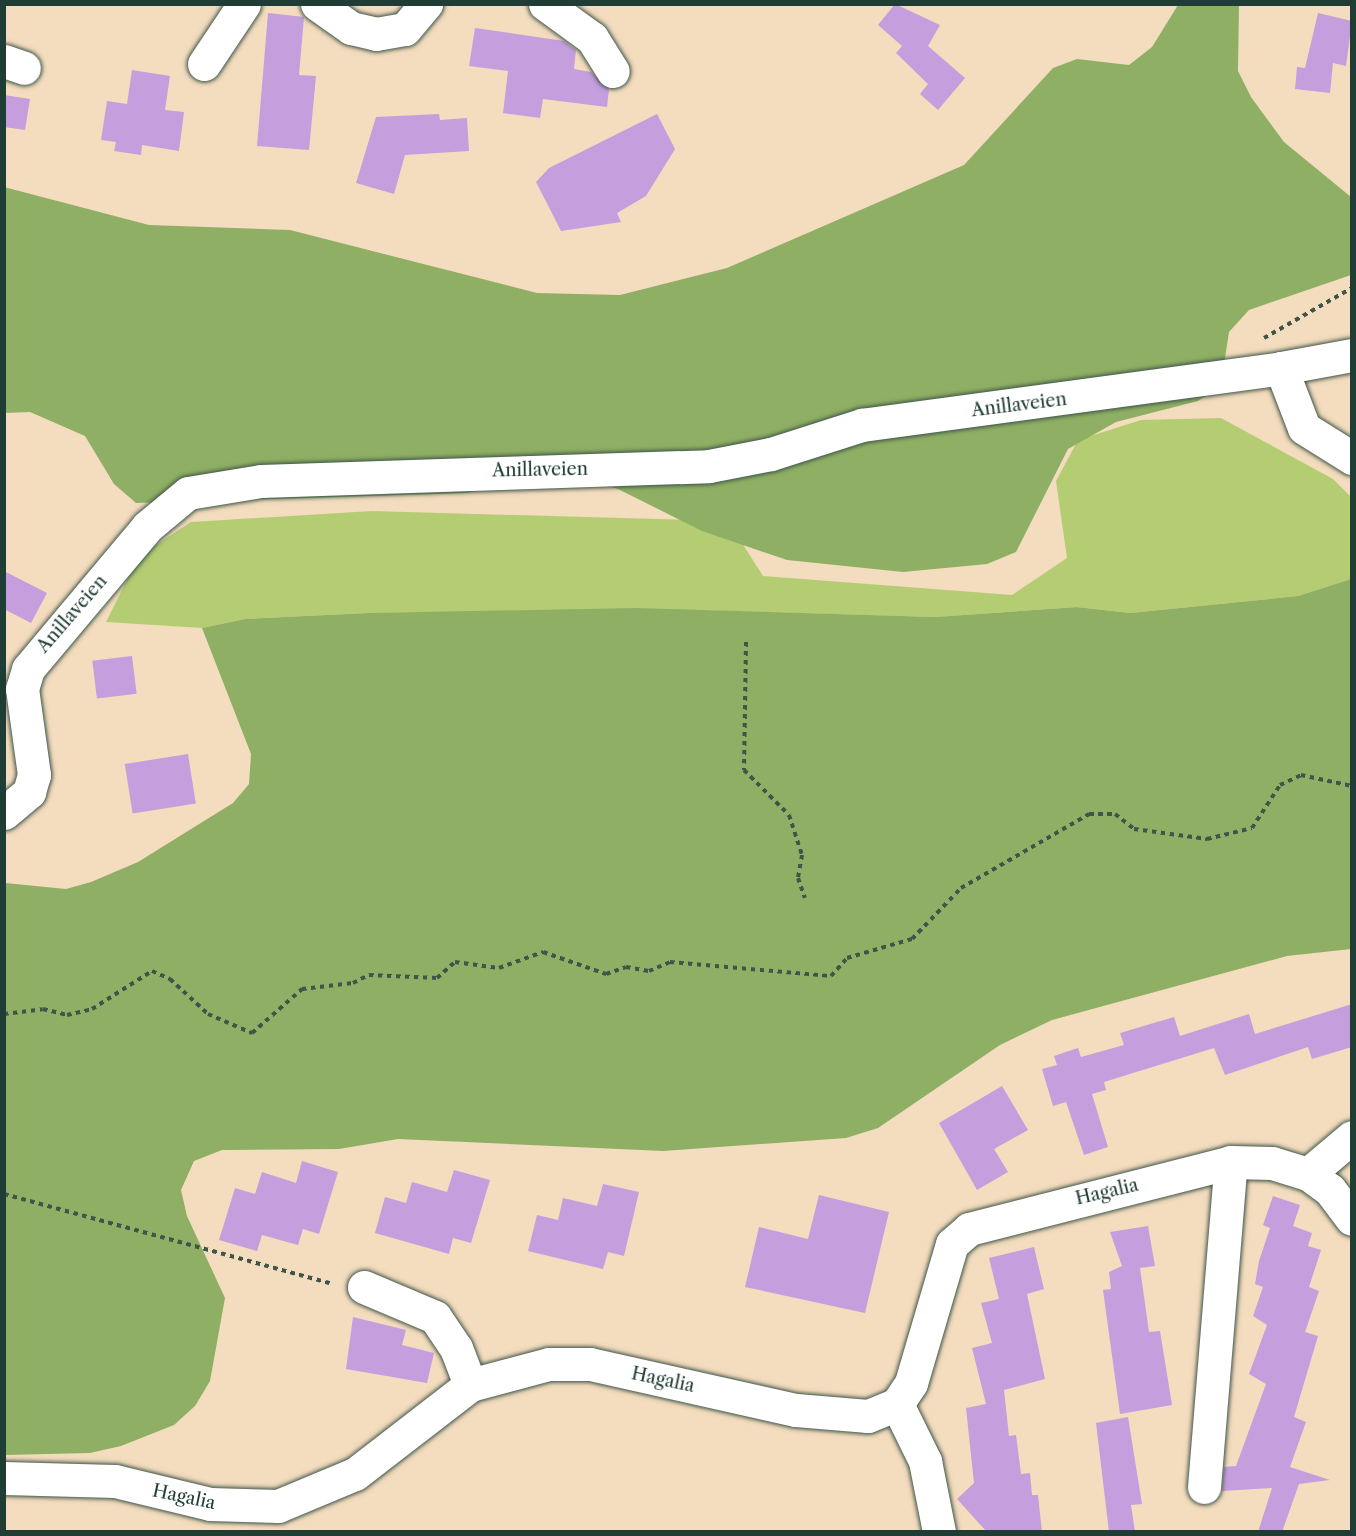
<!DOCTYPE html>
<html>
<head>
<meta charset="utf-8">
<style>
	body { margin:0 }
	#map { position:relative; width:1356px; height:1536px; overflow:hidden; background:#f4dcbe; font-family:"Libre Caslon Text",serif }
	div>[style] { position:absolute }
	.green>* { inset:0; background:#b4cd72 }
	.forest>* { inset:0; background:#8fb064 }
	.building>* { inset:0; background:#c59ede; transform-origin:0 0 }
	.path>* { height:4px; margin-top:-2px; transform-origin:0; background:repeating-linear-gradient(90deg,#3f5549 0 4.5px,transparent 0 9px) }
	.roads { filter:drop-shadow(0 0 2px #3f5549) drop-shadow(0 0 2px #3f5549) }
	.minor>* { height:33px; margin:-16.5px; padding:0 16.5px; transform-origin:16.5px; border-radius:16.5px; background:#fff }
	span { translate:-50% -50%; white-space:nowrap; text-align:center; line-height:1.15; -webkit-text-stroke:6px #fff; paint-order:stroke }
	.street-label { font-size:18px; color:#1f3d34 }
	.frame { position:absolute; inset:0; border:6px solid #1f3d34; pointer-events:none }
</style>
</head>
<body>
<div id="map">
	<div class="green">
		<i style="clip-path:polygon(1221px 418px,1333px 479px,1351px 497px,1351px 579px,1298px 596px,1130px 613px,1077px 607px,935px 617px,691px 610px,368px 613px,245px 619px,202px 628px,106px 622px,139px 556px,191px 522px,372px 511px,728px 521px,763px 576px,1012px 595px,1067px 558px,1056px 481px,1078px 440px,1141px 420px)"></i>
	</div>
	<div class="forest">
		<i style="clip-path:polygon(1178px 5px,1239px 5px,1238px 71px,1251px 97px,1284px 142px,1351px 197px,1351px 275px,1249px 310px,1229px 332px,1221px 385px,1198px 401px,1116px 422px,1068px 449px,1016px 552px,987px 564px,903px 572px,787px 560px,702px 531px,618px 489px,563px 473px,466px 493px,136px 503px,114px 484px,85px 436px,30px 412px,5px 413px,4px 187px,149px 225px,290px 230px,537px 293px,620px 295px,727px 268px,964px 165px,1053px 68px,1077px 59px,1129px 65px,1152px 47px)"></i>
		<i style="clip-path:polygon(1351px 579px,1351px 949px,1287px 956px,1052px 1020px,1000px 1045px,878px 1128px,846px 1138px,663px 1151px,398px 1139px,339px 1149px,222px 1150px,194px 1161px,181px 1190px,187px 1216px,225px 1298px,210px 1381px,195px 1406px,174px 1425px,121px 1446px,90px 1453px,5px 1455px,5px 883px,66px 889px,91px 882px,138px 862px,233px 803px,249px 784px,251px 754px,202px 628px,245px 619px,368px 613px,635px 608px,935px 617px,1077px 607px,1130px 613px,1298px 596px)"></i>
	</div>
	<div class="building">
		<i style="clip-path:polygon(895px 4px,940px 25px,928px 46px,965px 78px,938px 110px,920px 94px,928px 84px,896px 53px,902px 46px,878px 25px)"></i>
		<i style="clip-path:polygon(268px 13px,304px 17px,299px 75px,316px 76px,309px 150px,257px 146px)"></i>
		<i style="clip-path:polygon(1318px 13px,1352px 21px,1346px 66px,1333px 63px,1330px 93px,1295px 89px,1297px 67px,1305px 68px)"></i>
		<i style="clip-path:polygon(475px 28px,564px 41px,576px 50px,574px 69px,591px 72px,609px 89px,607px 107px,543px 99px,540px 118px,503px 113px,508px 71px,469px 66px)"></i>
		<i style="clip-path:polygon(132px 70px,170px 76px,165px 110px,184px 112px,179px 151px,142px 145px,141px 155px,114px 151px,116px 142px,101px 140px,107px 101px,127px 104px)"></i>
		<i style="clip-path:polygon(4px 95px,30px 99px,25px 130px,4px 127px)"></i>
		<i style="clip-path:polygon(439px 114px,440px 120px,467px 118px,469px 151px,405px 155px,394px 194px,356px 183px,376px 117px)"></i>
		<i style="clip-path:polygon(657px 114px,675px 149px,646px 196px,617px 213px,621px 222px,561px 231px,536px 182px,549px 168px)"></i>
		<i style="clip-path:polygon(4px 571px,47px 593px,31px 623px,4px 609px)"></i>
		<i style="left:132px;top:656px;width:38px;height:40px;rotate:83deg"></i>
		<i style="left:188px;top:754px;width:50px;height:64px;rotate:81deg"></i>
		<i style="clip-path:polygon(1352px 1004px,1352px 1047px,1312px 1059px,1308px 1047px,1225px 1075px,1214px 1048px,1104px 1082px,1106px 1090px,1092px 1094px,1108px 1147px,1084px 1155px,1066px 1102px,1053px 1106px,1042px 1069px,1057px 1065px,1054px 1056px,1078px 1048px,1081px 1057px,1124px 1045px,1120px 1033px,1174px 1017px,1180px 1036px,1249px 1014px,1255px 1034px)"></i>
		<i style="clip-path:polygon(1002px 1086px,1028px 1130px,994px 1149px,1008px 1172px,977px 1190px,939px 1123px)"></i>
		<i style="clip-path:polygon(302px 1161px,338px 1172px,319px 1234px,303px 1229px,298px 1245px,262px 1235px,257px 1251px,219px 1240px,235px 1188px,255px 1194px,262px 1172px,296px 1183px)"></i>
		<i style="clip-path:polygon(454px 1170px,490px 1180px,471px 1243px,453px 1238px,449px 1254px,375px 1233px,385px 1197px,406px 1203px,412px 1182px,447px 1192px)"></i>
		<i style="clip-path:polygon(603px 1184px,639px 1192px,624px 1256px,608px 1252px,603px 1269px,528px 1251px,537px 1215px,558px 1220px,563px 1198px,597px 1206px)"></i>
		<i style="clip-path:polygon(819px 1195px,889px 1212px,865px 1313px,745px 1287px,759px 1227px,808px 1239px)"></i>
		<i style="clip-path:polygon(1273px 1196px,1300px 1205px,1293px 1226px,1312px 1233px,1308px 1246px,1321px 1250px,1309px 1287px,1319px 1291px,1305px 1332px,1318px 1336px,1294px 1417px,1306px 1422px,1290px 1467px,1330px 1480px,1299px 1484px,1282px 1532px,1258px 1532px,1272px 1488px,1222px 1491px,1224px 1467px,1236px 1466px,1266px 1384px,1249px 1374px,1267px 1325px,1253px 1316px,1263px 1287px,1255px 1284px,1259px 1261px,1270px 1228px,1263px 1225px)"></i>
		<i style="clip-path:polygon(1148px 1226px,1155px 1266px,1140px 1268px,1149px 1332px,1160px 1331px,1172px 1405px,1120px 1414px,1103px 1290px,1111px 1289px,1109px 1272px,1122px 1266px,1110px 1232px)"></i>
		<i style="clip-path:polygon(1034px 1247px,1044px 1289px,1027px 1294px,1045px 1379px,1004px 1390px,1009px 1436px,1016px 1435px,1021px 1474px,1030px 1473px,1032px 1495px,1038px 1495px,1042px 1532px,987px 1532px,957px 1499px,974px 1483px,966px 1408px,986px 1404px,972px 1348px,992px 1343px,981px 1303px,999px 1299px,989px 1258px)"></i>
		<i style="clip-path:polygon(353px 1317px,406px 1330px,402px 1345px,434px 1353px,427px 1383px,346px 1369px)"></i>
		<i style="clip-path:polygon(1128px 1417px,1142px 1504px,1131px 1505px,1135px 1532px,1109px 1532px,1096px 1423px)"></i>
	</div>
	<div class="path">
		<i style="left:1264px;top:338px;width:101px;rotate:-29.6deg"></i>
		<i style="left:746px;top:642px;width:128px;rotate:90.9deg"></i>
		<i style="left:744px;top:770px;width:64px;rotate:45deg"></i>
		<i style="left:789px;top:815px;width:42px;rotate:72deg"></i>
		<i style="left:802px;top:855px;width:23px;rotate:100deg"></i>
		<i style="left:798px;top:878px;width:21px;rotate:71deg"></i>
		<i style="left:4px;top:1014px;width:39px;rotate:-7deg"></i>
		<i style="left:43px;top:1009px;width:25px;rotate:14deg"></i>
		<i style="left:67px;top:1015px;width:26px;rotate:-13deg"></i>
		<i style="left:92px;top:1009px;width:71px;rotate:-32.3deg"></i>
		<i style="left:152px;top:971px;width:20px;rotate:24deg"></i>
		<i style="left:170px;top:979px;width:52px;rotate:42.6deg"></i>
		<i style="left:208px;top:1014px;width:48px;rotate:23.4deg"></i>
		<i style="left:252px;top:1033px;width:67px;rotate:-41.3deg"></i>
		<i style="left:302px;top:989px;width:51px;rotate:-6.7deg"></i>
		<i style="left:353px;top:983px;width:18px;rotate:-27deg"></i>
		<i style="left:369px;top:975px;width:68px;rotate:2.5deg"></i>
		<i style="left:437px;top:978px;width:24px;rotate:-42deg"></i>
		<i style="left:455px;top:962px;width:44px;rotate:7.8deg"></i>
		<i style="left:499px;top:968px;width:47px;rotate:-20deg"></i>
		<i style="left:543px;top:952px;width:67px;rotate:19.2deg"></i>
		<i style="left:606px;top:974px;width:21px;rotate:-19deg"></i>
		<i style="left:626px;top:967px;width:23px;rotate:10deg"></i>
		<i style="left:649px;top:971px;width:23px;rotate:-23deg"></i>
		<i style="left:670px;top:962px;width:162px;rotate:5deg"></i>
		<i style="left:831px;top:976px;width:24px;rotate:-48deg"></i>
		<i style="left:847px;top:958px;width:68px;rotate:-16.3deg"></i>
		<i style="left:912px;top:939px;width:71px;rotate:-46.1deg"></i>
		<i style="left:961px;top:888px;width:148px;rotate:-30deg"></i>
		<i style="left:1089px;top:814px;width:26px"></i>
		<i style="left:1115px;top:814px;width:24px;rotate:38deg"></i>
		<i style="left:1134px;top:829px;width:74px;rotate:7.8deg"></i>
		<i style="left:1207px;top:839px;width:46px;rotate:-13.7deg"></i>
		<i style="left:1252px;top:828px;width:51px;rotate:-56.9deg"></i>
		<i style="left:1280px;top:785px;width:23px;rotate:-25deg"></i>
		<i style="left:1301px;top:775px;width:52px;rotate:12.2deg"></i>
		<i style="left:4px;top:1194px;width:341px;rotate:15.3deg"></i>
	</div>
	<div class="roads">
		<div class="minor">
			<i style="left:317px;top:4px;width:42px;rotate:35.2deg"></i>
			<i style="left:351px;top:28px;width:26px;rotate:13deg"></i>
			<i style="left:376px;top:34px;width:29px;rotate:-10deg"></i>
			<i style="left:405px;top:29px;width:33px;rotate:-50deg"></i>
			<i style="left:545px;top:4px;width:58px;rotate:35.9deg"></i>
			<i style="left:592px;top:38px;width:39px;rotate:58deg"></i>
			<i style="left:4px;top:61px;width:21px;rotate:19deg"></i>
			<i style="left:204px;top:64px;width:72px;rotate:-56.3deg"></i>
			<i style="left:1352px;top:355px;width:72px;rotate:169.6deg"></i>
			<i style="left:1281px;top:368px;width:64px;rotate:69deg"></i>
			<i style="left:1304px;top:428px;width:57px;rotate:32deg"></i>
			<i style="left:4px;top:813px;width:33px;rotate:-40deg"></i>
			<i style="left:29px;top:792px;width:18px;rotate:-74deg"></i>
			<i style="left:34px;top:775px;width:87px;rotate:-97.9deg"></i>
			<i style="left:22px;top:689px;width:21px;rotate:-73deg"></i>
			<i style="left:28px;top:669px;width:185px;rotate:-50deg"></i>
			<i style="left:147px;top:527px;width:53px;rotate:-39.7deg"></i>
			<i style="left:188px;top:493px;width:74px;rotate:-9.3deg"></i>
			<i style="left:261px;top:481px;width:448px;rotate:-1.9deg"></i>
			<i style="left:709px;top:466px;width:63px;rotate:-11deg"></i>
			<i style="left:771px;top:454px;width:96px;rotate:-17.7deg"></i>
			<i style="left:862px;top:425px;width:423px;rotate:-7.7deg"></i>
			<i style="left:1308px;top:1174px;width:57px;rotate:-40.1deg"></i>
			<i style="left:364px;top:1287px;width:77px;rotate:22.9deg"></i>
			<i style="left:435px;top:1317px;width:37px;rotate:56deg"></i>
			<i style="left:456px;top:1348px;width:40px;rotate:69deg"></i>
			<i style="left:897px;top:1404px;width:64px;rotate:63.8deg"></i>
			<i style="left:925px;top:1461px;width:72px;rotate:78.8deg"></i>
			<i style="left:4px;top:1478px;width:111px;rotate:1.5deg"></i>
			<i style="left:115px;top:1481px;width:98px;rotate:13.6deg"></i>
			<i style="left:210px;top:1504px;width:68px;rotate:1.7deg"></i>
			<i style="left:278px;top:1506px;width:83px;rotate:-22.6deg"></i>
			<i style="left:355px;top:1474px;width:145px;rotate:-37.7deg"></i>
			<i style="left:470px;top:1385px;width:82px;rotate:-14.9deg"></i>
			<i style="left:549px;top:1364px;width:41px"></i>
			<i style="left:590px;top:1364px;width:211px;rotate:12.6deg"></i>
			<i style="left:796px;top:1410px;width:72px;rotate:4.8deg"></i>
			<i style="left:868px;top:1416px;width:31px;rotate:-22deg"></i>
			<i style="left:897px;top:1404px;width:25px;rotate:-56deg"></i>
			<i style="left:911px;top:1383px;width:145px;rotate:-73.6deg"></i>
			<i style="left:952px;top:1244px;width:23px;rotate:-41deg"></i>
			<i style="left:969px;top:1229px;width:270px;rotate:-14.3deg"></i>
			<i style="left:1231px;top:1162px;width:41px;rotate:1.4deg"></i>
			<i style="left:1272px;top:1163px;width:38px;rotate:17deg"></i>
			<i style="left:1308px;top:1174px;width:27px;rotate:36deg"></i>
			<i style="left:1330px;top:1190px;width:36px;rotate:53deg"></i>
			<i style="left:1204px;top:1487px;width:326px;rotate:-85.3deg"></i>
		</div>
	</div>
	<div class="street-label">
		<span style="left:1019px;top:405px;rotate:-7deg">Anillaveien</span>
		<span style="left:540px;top:470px;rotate:-1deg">Anillaveien</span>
		<span style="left:72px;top:614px;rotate:-49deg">Anillaveien</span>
		<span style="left:1107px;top:1192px;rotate:-13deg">Hagalia</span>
		<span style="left:663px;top:1380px;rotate:12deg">Hagalia</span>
		<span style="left:184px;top:1497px;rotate:12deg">Hagalia</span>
	</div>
	<div class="frame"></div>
</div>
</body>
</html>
